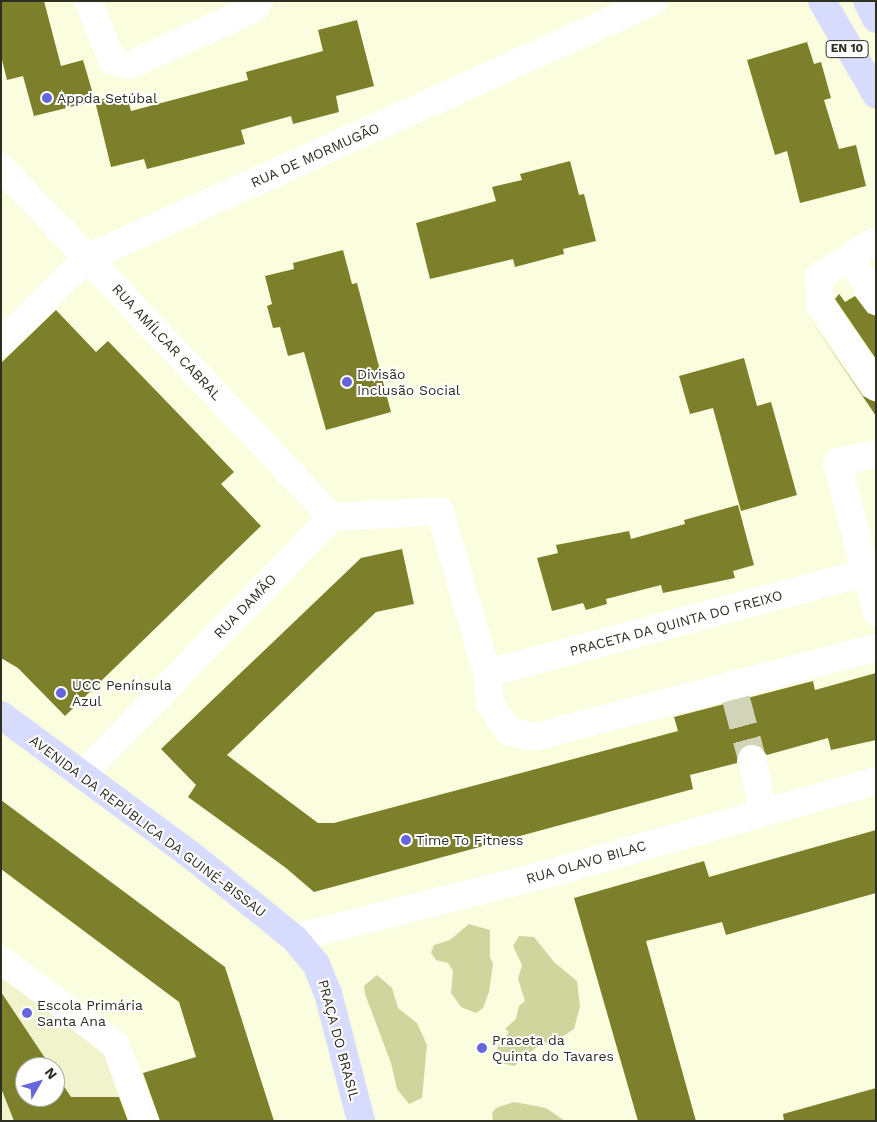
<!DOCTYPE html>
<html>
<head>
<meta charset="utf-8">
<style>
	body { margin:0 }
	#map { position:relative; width:877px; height:1122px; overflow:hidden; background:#fafdde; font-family:"Work Sans",sans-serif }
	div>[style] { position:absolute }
	.built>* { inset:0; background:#f0f3cc }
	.green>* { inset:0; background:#d0d49d }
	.building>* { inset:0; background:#7c802a }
	.minor-tunnel>* { height:28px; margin-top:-14px; transform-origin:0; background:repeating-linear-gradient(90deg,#d1d4b9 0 28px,transparent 0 42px) }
	.minor>* { height:28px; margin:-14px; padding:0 14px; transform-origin:14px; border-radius:14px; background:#fff }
	.major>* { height:28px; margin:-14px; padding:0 14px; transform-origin:14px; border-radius:14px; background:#d7dcfe }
	.dots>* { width:14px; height:14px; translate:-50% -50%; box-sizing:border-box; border:2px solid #fff; border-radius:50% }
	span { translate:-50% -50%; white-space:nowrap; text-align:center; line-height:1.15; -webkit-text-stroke:4px #fff; paint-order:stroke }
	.shield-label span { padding:1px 4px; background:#fff; border:1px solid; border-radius:4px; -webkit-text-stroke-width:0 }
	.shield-label { font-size:12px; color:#2e2f23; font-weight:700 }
	.poi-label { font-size:14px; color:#2e2f23 }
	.left { translate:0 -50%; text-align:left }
	.street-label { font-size:14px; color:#2e2f23 }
	.frame { position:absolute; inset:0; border:2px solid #2e2f23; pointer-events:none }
	.north { position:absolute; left:15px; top:1057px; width:50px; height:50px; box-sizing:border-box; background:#fff; border:1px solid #abaca7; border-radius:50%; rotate:52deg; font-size:14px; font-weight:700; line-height:20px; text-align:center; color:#2e2f23 }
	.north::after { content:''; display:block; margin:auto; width:18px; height:22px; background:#6565de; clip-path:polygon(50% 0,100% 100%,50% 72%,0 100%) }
</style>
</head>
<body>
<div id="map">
	<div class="built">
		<i style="clip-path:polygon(evenodd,1px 971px,105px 1056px,126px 1121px,1px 1121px,1px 971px,25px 1067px,55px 1067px,55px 1097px,25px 1097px,25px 1067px)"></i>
	</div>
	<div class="green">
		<i style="clip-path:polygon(469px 924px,490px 930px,490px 957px,493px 964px,489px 992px,483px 1008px,476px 1013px,461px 1007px,451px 993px,453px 971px,448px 963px,436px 960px,431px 953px,434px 945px,450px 940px)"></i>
		<i style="clip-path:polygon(519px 936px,534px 937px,555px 963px,577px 981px,580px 1006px,574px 1029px,557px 1040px,538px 1046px,514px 1066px,501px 1063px,497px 1048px,509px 1032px,505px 1029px,516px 1019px,519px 1006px,525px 1001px,518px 979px,522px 965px,513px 946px)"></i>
		<i style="clip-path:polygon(377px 975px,392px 988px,398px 1008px,417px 1023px,427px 1045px,422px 1098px,409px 1104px,397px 1089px,391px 1063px,365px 994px,364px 986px)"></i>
		<i style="clip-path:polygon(514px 1102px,546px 1108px,565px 1121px,493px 1121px,492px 1113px,496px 1108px)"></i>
	</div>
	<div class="building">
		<i style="clip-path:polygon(1px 1px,44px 1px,61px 66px,83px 60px,95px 101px,34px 116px,23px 76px,7px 80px,1px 56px)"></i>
		<i style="clip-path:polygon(357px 20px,374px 86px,336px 96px,339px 112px,293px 124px,291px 116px,241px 130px,245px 144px,147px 169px,144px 159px,111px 167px,95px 101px,126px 93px,131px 111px,248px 80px,246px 72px,323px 51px,318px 30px)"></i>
		<i style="clip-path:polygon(807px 42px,814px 64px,821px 62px,831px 98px,824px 100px,839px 149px,856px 145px,866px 186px,800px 203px,787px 151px,775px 155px,747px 60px)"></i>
		<i style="clip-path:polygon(570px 161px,579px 195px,584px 194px,596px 241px,563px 249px,564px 254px,515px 267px,513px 259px,430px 279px,416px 223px,496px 201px,492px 187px,522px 180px,520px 174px)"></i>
		<i style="clip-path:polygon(343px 250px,352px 284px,357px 283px,391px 412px,326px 430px,304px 352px,288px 356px,280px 327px,273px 328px,267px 306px,272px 304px,265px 276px,294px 269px,293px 263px)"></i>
		<i style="clip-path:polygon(839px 294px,845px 302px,855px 296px,868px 313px,876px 316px,876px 359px,835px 299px)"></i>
		<i style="clip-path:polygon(56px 310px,96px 352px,108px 341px,192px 428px,234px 472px,221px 484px,261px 526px,65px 716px,18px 668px,1px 658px,1px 363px)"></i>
		<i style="clip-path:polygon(808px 316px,863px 396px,876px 402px,876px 416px)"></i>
		<i style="clip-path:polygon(744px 358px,757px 406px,771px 402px,797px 495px,741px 511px,713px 408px,690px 414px,679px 376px)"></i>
		<i style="clip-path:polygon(738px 505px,754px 565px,733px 571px,735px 578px,663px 593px,661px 585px,606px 599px,607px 604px,586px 610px,583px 603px,552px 611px,537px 558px,558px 553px,556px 545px,629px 531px,631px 539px,685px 524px,684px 520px)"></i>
		<i style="clip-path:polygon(402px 549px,414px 604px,376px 612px,227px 755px,318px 823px,334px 823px,678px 731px,674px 717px,813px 681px,815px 690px,876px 673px,876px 740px,831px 750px,828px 738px,767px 755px,757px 744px,748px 744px,737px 754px,737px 763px,690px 775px,693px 789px,314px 892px,286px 868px,188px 797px,196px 785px,161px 749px,361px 558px)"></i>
		<i style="clip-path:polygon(1px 800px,225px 967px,274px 1121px,160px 1121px,143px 1073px,196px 1057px,179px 1002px,1px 869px)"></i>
		<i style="clip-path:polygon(876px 830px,876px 893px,726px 935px,722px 922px,646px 941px,696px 1121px,638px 1121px,574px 898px,704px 861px,709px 877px)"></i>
		<i style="clip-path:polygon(1px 992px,51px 1067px,25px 1067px,25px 1097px,55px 1097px,55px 1073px,71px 1097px,119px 1097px,128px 1121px,14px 1121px,1px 1088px)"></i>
		<i style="clip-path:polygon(876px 1088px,876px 1121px,784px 1121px,783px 1114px)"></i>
	</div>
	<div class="minor-tunnel">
		<i style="left:736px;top:699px;width:62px;rotate:75.1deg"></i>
	</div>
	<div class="minor">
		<i style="left:88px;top:1px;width:64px;rotate:67.9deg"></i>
		<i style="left:112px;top:60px;width:19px;rotate:16deg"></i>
		<i style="left:130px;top:65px;width:137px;rotate:-24.5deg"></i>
		<i style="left:255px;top:8px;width:8px;rotate:-60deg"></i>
		<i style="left:1px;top:167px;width:482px;rotate:46.6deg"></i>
		<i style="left:876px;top:241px;width:67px;rotate:148.4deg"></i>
		<i style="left:819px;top:276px;width:28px;rotate:88deg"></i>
		<i style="left:820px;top:304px;width:100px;rotate:56deg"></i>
		<i style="left:850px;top:257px;width:50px;rotate:58.8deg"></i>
		<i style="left:1px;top:343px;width:121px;rotate:-44.7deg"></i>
		<i style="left:87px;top:258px;width:623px;rotate:-24.38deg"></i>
		<i style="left:876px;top:454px;width:40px;rotate:168deg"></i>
		<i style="left:837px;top:462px;width:155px;rotate:75.4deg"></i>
		<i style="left:864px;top:573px;width:390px;rotate:165.1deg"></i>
		<i style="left:487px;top:673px;width:31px;rotate:84deg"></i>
		<i style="left:490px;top:704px;width:34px;rotate:56deg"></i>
		<i style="left:509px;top:732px;width:25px;rotate:11deg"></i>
		<i style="left:534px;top:737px;width:353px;rotate:-14.6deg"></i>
		<i style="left:752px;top:759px;width:53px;rotate:78.1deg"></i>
		<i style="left:83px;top:774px;width:358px;rotate:-45.9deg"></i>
		<i style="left:332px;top:517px;width:108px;rotate:-3.2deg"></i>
		<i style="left:440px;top:511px;width:169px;rotate:73.8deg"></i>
		<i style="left:294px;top:938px;width:261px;rotate:-14.2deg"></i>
		<i style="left:547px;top:874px;width:342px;rotate:-15.8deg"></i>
		<i style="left:1px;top:960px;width:142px;rotate:36.4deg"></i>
		<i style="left:115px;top:1044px;width:83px;rotate:68.7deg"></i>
	</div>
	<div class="major">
		<i style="left:822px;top:1px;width:108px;rotate:59.9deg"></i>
		<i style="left:867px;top:1px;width:20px;rotate:63deg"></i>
		<i style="left:1px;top:715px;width:242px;rotate:36.4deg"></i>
		<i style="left:196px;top:859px;width:126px;rotate:38.9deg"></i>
		<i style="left:294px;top:938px;width:34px;rotate:50deg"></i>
		<i style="left:316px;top:964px;width:31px;rotate:68deg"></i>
		<i style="left:328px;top:993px;width:132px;rotate:75.5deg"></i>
	</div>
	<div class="dots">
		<i style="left:47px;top:98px;background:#6565de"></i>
		<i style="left:347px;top:382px;background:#6565de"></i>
		<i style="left:61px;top:693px;background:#6565de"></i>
		<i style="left:406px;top:840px;background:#6565de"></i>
		<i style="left:27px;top:1013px;background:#6565de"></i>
		<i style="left:482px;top:1048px;background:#6565de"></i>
	</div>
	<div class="shield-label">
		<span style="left:847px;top:49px">EN 10</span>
	</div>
	<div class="poi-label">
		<span class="left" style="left:57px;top:98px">Appda Setúbal</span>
		<span class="left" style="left:357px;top:382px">Divisão<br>Inclusão Social</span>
		<span class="left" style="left:72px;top:693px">UCC Península<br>Azul</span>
		<span class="left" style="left:416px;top:840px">Time To Fitness</span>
		<span class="left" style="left:37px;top:1013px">Escola Primária<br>Santa Ana</span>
		<span class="left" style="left:492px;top:1048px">Praceta da<br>Quinta do Tavares</span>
	</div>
	<div class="street-label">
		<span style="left:315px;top:155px;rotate:-24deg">RUA DE MORMUGÃO</span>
		<span style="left:167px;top:342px;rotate:47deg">RUA AMÍLCAR CABRAL</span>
		<span style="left:245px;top:606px;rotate:-46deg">RUA DAMÃO</span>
		<span style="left:676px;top:623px;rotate:-15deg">PRACETA DA QUINTA DO FREIXO</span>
		<span style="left:148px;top:826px;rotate:37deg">AVENIDA DA REPÚBLICA DA GUINÉ-BISSAU</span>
		<span style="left:586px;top:862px;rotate:-16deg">RUA OLAVO BILAC</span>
		<span style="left:339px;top:1040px;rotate:75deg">PRAÇA DO BRASIL</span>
	</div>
	<div class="frame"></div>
	<div class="north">N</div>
</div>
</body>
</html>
